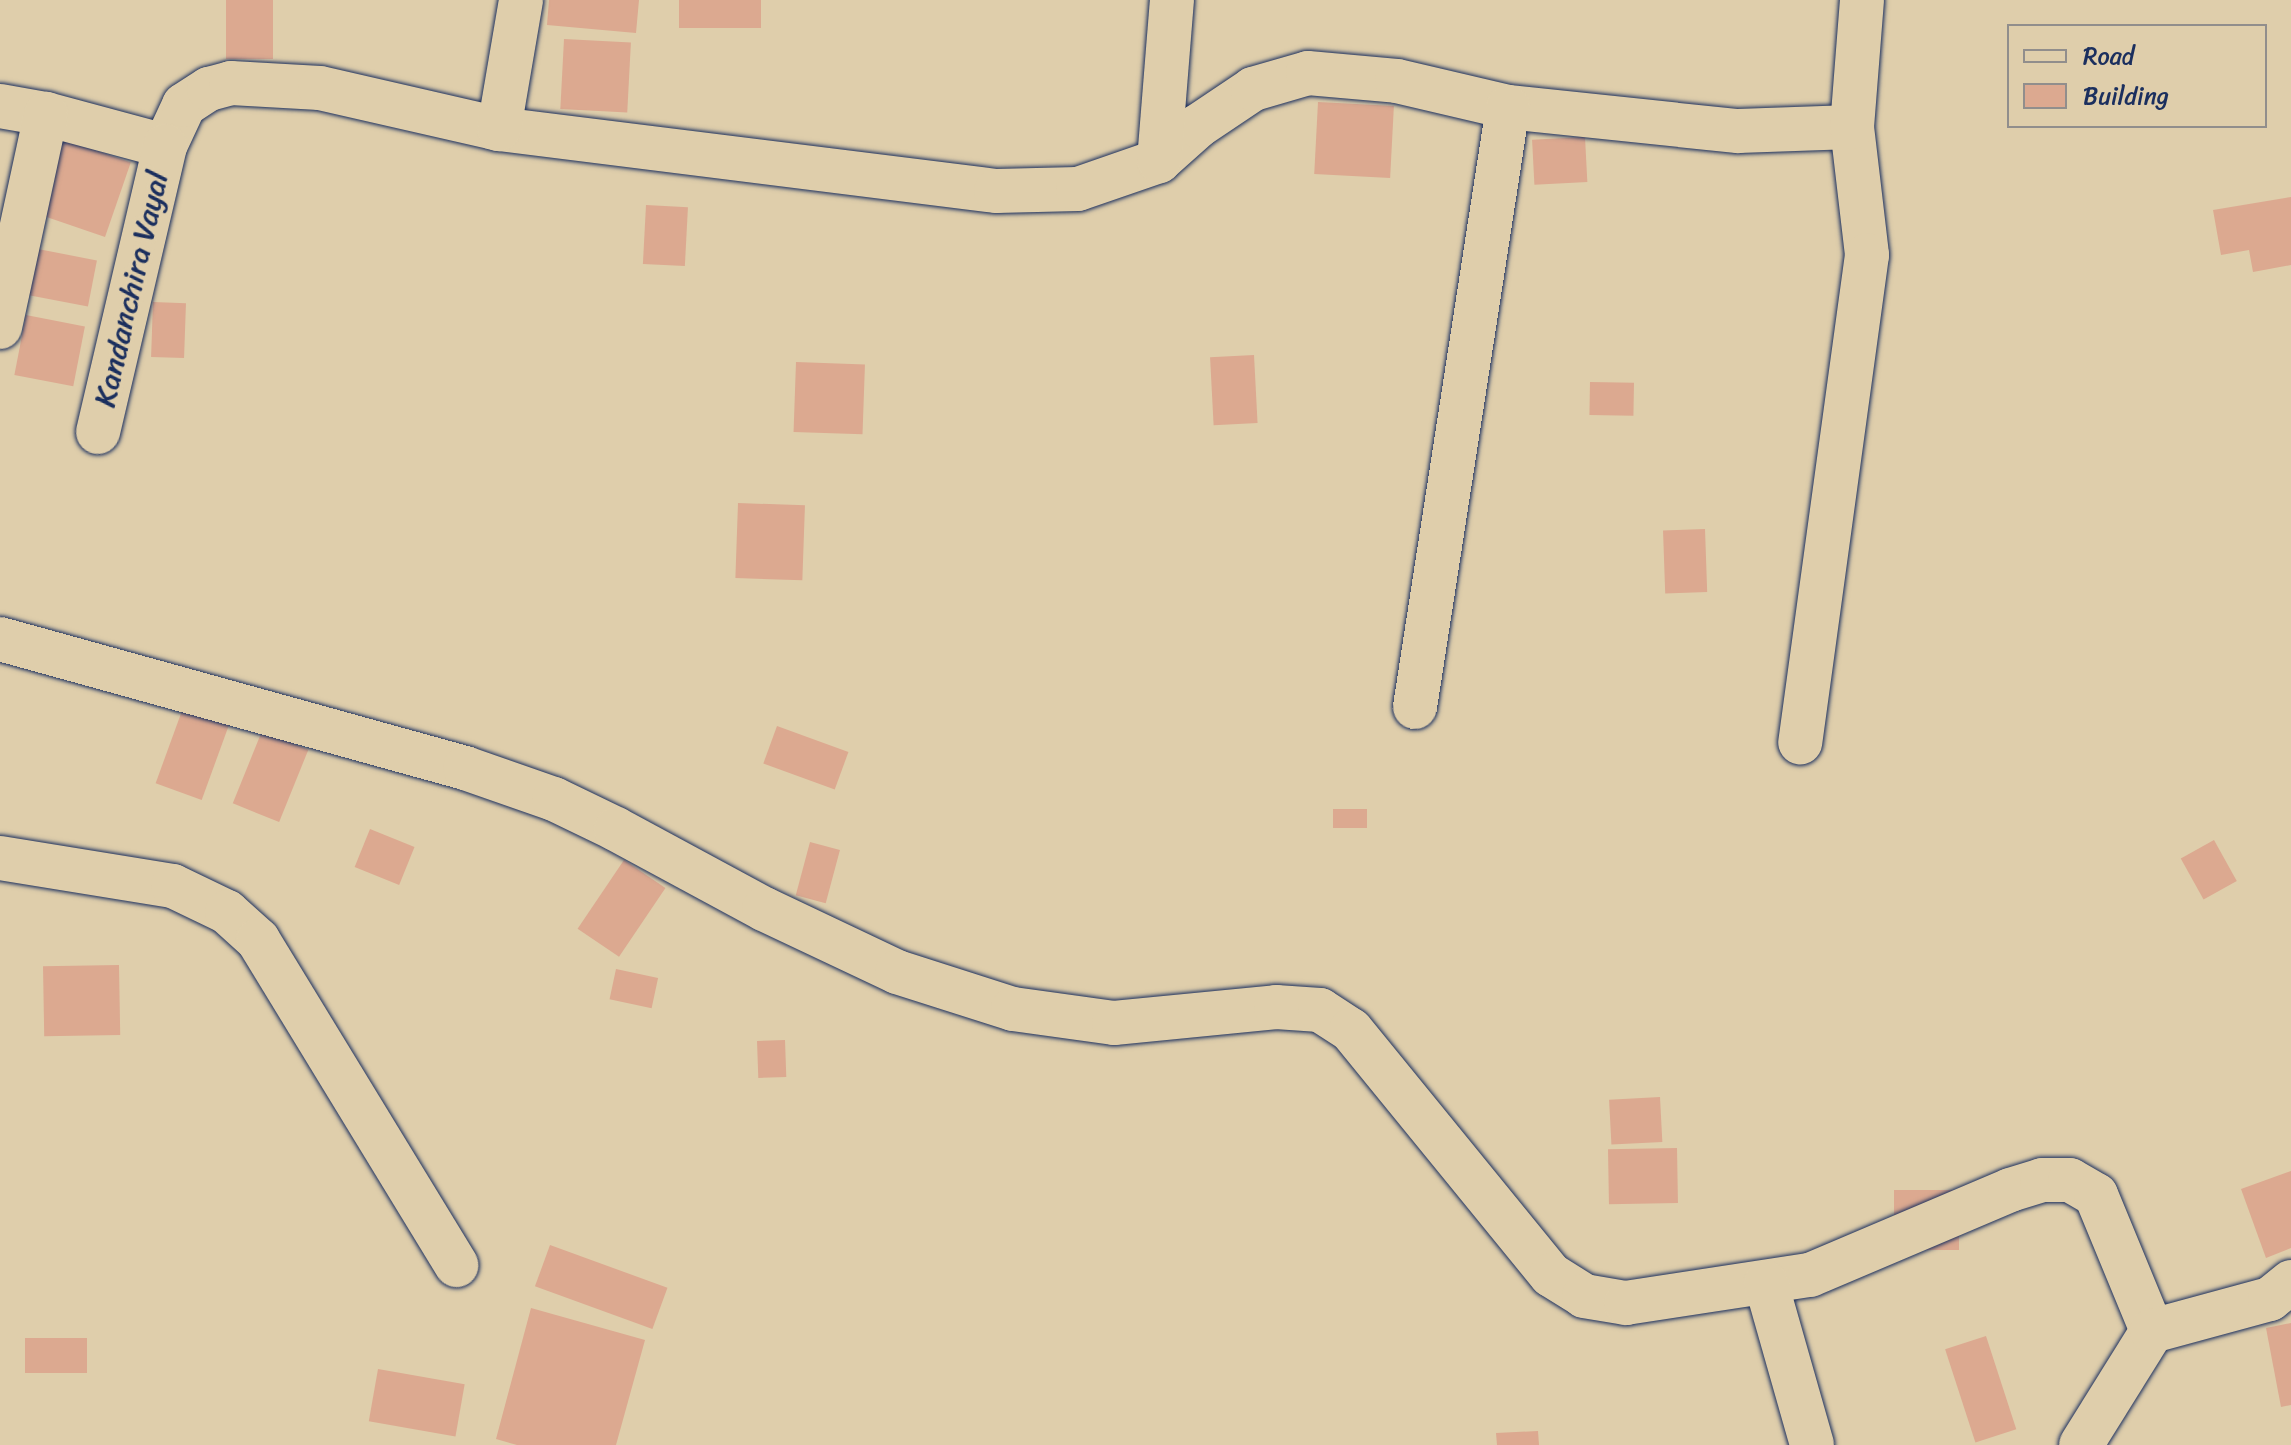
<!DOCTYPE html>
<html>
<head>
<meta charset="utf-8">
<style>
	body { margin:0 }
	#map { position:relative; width:2291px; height:1445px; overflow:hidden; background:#dfceab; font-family:Sriracha,sans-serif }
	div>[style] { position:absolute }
	.building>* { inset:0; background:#dca990; transform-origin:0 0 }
	.roads { filter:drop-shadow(0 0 2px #1b2f5e) drop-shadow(0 0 2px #1b2f5e) }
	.street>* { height:44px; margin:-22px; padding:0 22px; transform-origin:22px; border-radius:22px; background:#dfceab }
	span { translate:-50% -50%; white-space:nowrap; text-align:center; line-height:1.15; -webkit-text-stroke:8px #dfceab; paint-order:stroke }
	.street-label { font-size:30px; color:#1b2f5e }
	.legend { position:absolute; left:2007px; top:24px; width:260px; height:104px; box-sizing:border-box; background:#dfceab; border:2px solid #918e8c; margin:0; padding:10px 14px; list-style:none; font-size:24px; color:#1b2f5e }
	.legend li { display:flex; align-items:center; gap:16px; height:40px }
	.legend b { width:40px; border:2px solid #918e8c }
</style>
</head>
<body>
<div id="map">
	<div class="building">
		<i style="left:226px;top:0;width:47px;height:59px"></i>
		<i style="clip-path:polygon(549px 0,639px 0,636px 33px,547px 25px)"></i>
		<i style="left:679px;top:0;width:82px;height:28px"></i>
		<i style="left:564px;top:39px;width:67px;height:70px;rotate:3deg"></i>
		<i style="left:1318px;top:102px;width:76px;height:72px;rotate:3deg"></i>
		<i style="left:57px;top:137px;width:78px;height:79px;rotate:19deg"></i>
		<i style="left:1585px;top:137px;width:45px;height:53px;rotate:87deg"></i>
		<i style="clip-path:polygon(2291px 197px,2291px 265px,2253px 272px,2249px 250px,2221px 255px,2213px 210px)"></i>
		<i style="left:646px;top:205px;width:42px;height:59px;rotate:3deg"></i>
		<i style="left:38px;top:249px;width:60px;height:47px;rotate:11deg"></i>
		<i style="left:153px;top:302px;width:33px;height:55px;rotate:2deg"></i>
		<i style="left:26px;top:315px;width:60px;height:61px;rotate:11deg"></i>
		<i style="left:1254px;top:355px;width:68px;height:44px;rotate:87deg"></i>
		<i style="left:796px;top:362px;width:69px;height:70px;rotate:2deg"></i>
		<i style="left:1590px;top:382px;width:44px;height:33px;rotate:1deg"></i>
		<i style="left:738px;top:503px;width:67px;height:75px;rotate:2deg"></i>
		<i style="left:1705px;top:529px;width:63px;height:42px;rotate:88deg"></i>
		<i style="left:183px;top:708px;width:49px;height:80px;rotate:20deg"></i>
		<i style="left:777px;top:726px;width:76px;height:40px;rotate:20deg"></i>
		<i style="left:262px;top:731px;width:50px;height:78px;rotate:22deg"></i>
		<i style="left:1333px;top:809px;width:34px;height:19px"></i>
		<i style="left:370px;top:829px;width:48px;height:41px;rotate:22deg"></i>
		<i style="left:2214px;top:840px;width:47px;height:38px;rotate:61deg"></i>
		<i style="left:810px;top:842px;width:31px;height:55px;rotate:15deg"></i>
		<i style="left:624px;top:860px;width:50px;height:83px;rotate:34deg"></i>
		<i style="left:119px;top:965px;width:70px;height:76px;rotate:89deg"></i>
		<i style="left:616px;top:969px;width:43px;height:31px;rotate:12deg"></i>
		<i style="left:785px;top:1040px;width:37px;height:28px;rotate:88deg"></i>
		<i style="left:1660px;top:1097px;width:45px;height:51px;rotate:87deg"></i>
		<i style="left:1677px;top:1148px;width:55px;height:69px;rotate:89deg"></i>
		<i style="clip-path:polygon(2291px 1171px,2291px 1248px,2266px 1258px,2241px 1189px)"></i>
		<i style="left:1894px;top:1190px;width:65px;height:60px"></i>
		<i style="left:550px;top:1245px;width:125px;height:44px;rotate:20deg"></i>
		<i style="clip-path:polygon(531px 1308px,645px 1340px,616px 1445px,517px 1445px,496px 1439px)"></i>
		<i style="clip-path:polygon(2291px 1323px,2291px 1405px,2281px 1407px,2266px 1328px)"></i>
		<i style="left:1986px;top:1336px;width:98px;height:43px;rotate:72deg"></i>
		<i style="left:87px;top:1338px;width:35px;height:62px;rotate:90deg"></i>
		<i style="left:378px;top:1369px;width:88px;height:53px;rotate:10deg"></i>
		<i style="clip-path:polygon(1538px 1431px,1539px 1445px,1497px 1445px,1496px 1433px)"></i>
	</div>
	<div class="roads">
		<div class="street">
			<i style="left:0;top:106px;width:47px;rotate:9.9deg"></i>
			<i style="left:46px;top:114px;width:123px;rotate:15.1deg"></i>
			<i style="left:165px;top:146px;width:45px;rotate:-65.1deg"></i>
			<i style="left:184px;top:105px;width:30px;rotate:-33deg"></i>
			<i style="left:209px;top:89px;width:23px;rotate:-15deg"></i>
			<i style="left:231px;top:83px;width:89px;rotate:3.2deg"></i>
			<i style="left:320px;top:88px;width:184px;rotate:12.9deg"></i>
			<i style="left:499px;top:129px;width:501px;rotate:7.11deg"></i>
			<i style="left:996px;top:191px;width:82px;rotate:-1.4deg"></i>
			<i style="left:1078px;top:189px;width:86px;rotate:-19.1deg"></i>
			<i style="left:1159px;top:161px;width:52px;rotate:-41.9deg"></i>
			<i style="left:1198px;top:126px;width:66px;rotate:-33.9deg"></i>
			<i style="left:1253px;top:89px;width:57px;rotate:-16.2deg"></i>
			<i style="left:1308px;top:73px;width:89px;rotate:5.1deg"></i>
			<i style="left:1397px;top:81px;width:114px;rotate:13.2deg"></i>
			<i style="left:1508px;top:107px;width:231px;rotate:6deg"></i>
			<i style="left:1738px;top:131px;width:114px;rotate:-2deg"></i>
			<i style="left:1852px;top:127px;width:129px;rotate:83.3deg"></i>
			<i style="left:1867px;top:255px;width:492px;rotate:97.8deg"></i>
			<i style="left:1852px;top:127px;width:127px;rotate:-85.5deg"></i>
			<i style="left:499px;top:129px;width:131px;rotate:-80.3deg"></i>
			<i style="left:1159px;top:161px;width:162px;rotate:-85.4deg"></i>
			<i style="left:0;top:327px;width:218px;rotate:-77.8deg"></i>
			<i style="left:98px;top:432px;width:294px;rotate:-76.8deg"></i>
			<i style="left:0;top:639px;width:483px;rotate:15.5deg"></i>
			<i style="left:465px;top:768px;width:94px;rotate:19.2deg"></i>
			<i style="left:554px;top:799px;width:69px;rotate:25.8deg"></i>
			<i style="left:616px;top:829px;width:168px;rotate:28.4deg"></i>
			<i style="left:764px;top:909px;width:147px;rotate:25.3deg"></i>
			<i style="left:897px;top:972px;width:122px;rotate:17.7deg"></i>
			<i style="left:1013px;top:1009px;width:102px;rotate:7.9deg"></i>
			<i style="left:1114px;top:1023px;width:163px;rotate:-5.6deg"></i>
			<i style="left:1276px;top:1007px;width:44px;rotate:3.9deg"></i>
			<i style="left:1320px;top:1010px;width:37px;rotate:33deg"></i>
			<i style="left:1351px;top:1030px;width:316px;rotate:50.8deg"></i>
			<i style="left:1551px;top:1275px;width:39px;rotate:32deg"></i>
			<i style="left:1584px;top:1296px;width:43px;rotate:9.5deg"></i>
			<i style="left:1626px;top:1303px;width:186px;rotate:-8.7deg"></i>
			<i style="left:1810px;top:1275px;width:217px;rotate:-23deg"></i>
			<i style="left:2010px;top:1190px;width:34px;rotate:-17deg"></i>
			<i style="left:2042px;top:1180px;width:28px"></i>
			<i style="left:2070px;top:1180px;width:30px;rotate:30deg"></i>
			<i style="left:2096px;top:1195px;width:147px;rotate:67.6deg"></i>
			<i style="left:1415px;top:707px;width:607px;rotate:-81.19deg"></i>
			<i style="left:0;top:858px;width:175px;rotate:9.2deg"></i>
			<i style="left:173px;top:886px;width:60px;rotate:25.7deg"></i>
			<i style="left:227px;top:912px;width:42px;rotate:42.1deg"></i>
			<i style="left:258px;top:940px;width:381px;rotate:58.6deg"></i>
			<i style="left:1766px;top:1283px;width:168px;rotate:74.1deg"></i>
			<i style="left:2081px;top:1445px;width:134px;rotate:-58.1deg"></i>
			<i style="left:2152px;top:1331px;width:122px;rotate:-15.2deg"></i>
			<i style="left:2270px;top:1299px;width:27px;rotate:-39deg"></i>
		</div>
	</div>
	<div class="street-label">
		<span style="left:131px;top:289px;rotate:-77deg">Kandanchira Vayal</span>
	</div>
	<ul class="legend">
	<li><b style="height:10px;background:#dfceab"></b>Road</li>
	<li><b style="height:22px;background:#dca990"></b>Building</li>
	</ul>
</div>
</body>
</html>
